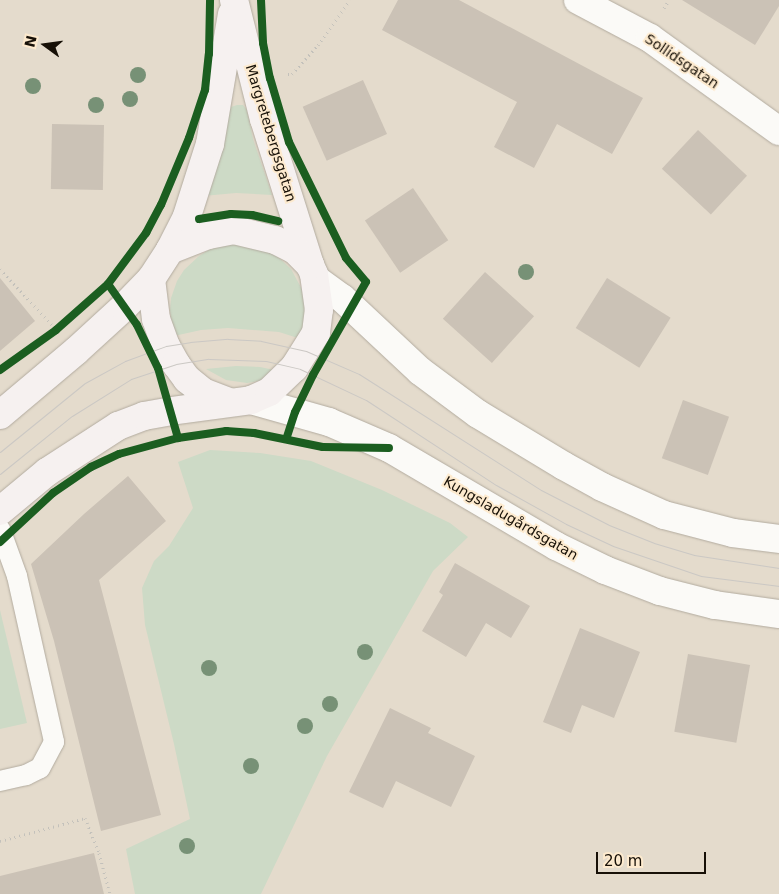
<!DOCTYPE html>
<html>
<head>
<meta charset="utf-8">
<style>
	body { margin:0 }
	#map { position:relative; width:779px; height:894px; overflow:hidden; background:#e4dbcc; font-family:"DejaVu Sans",sans-serif }
	div>[style] { position:absolute }
	.green>* { inset:0; background:#cddac6 }
	.building>* { inset:0; background:#cbc2b6; transform-origin:0 0 }
	.path>* { height:3px; margin-top:-1.5px; transform-origin:0; background:repeating-linear-gradient(90deg,#c3c1bb 0 1px,transparent 0 5px) }
	.roads { filter:drop-shadow(0 0 1px #b2ab9f) drop-shadow(0 0 1px #b2ab9f) }
	.lane>* { height:20px; margin:-10px; padding:0 10px; transform-origin:10px; border-radius:10px; background:#fbfaf7 }
	.street>* { height:28px; margin:-14px; padding:0 14px; transform-origin:14px; border-radius:14px; background:#fbfaf7 }
	.secondary>* { height:28px; margin:-14px; padding:0 14px; transform-origin:14px; border-radius:14px; background:#f6f1f0 }
	.tram>* { height:1px; margin:-0.5px; padding:0 0.5px; transform-origin:0.5px; border-radius:0.5px; background:#cbc8c4 }
	.cycleway>* { height:8px; margin:-4px; padding:0 4px; transform-origin:4px; border-radius:4px; background:#1b5e20 }
	.trees>* { width:16px; height:16px; margin:-8px; border-radius:50%; background:#779176 }
	span { translate:-50% -50%; white-space:nowrap; text-align:center; line-height:1.15; -webkit-text-stroke:4px #fdeace; paint-order:stroke }
	.street-label { font-size:14px; color:#171007 }
	.north { position:absolute; left:20px; top:20px; width:50px; height:50px; -webkit-text-stroke:4px #fdeace; paint-order:stroke; rotate:284deg; font-size:14px; font-weight:700; line-height:20px; text-align:center; color:#171007 }
	.north::after { content:''; display:block; margin:auto; width:18px; height:22px; background:#171007; clip-path:polygon(50% 0,100% 100%,50% 72%,0 100%) }
	.scale { position:absolute; left:596px; top:852px; width:110px; height:22px; box-sizing:border-box; border:2px solid #171007; border-top:0; padding-left:6px; font-size:15px; line-height:18px; white-space:nowrap; color:#171007; -webkit-text-stroke:4px #fdeace; paint-order:stroke }
</style>
</head>
<body>
<div id="map">
	<div class="green">
		<i style="clip-path:polygon(237px 105px,243px 105px,247px 110px,253px 139px,272px 195px,236px 193px,203px 196px,231px 107px)"></i>
		<i style="clip-path:polygon(229px 244px,258px 246px,278px 257px,291px 269px,305px 295px,306px 311px,301px 339px,279px 332px,228px 328px,201px 330px,174px 336px,170px 311px,171px 298px,177px 281px,184px 270px,199px 256px,210px 249px)"></i>
		<i style="clip-path:polygon(236px 366px,260px 367px,284px 372px,271px 379px,247px 383px,226px 380px,206px 369px)"></i>
		<i style="clip-path:polygon(210px 450px,260px 453px,311px 461px,382px 490px,450px 523px,468px 537px,433px 571px,327px 756px,261px 894px,135px 894px,126px 849px,190px 819px,174px 744px,145px 625px,142px 588px,154px 561px,169px 546px,193px 508px,178px 462px)"></i>
		<i style="clip-path:polygon(0 610px,27px 723px,0 729px)"></i>
	</div>
	<div class="building">
		<i style="clip-path:polygon(398px 0,459px 0,643px 98px,612px 154px,557px 124px,534px 168px,494px 147px,517px 102px,382px 30px)"></i>
		<i style="clip-path:polygon(682px 0,779px 0,779px 6px,755px 45px)"></i>
		<i style="left:363px;top:80px;width:59px;height:66px;rotate:66deg"></i>
		<i style="left:52px;top:124px;width:52px;height:65px;rotate:1deg"></i>
		<i style="left:698px;top:130px;width:67px;height:53px;rotate:43deg"></i>
		<i style="left:413px;top:188px;width:63px;height:58px;rotate:56deg"></i>
		<i style="left:485px;top:272px;width:66px;height:63px;rotate:42deg"></i>
		<i style="clip-path:polygon(0 278px,35px 321px,0 351px)"></i>
		<i style="left:607px;top:278px;width:75px;height:59px;rotate:32deg"></i>
		<i style="left:683px;top:400px;width:49px;height:62px;rotate:20deg"></i>
		<i style="clip-path:polygon(128px 476px,166px 521px,99px 580px,161px 815px,101px 831px,54px 641px,31px 564px,84px 514px)"></i>
		<i style="clip-path:polygon(455px 563px,530px 606px,511px 638px,486px 623px,466px 657px,422px 631px,443px 595px,439px 592px)"></i>
		<i style="clip-path:polygon(580px 628px,640px 652px,614px 718px,582px 705px,571px 733px,543px 722px)"></i>
		<i style="left:688px;top:654px;width:63px;height:79px;rotate:10deg"></i>
		<i style="clip-path:polygon(390px 708px,431px 728px,428px 733px,475px 756px,451px 807px,396px 781px,383px 808px,349px 792px)"></i>
		<i style="clip-path:polygon(94px 853px,104px 894px,0 894px,0 876px)"></i>
	</div>
	<div class="path">
		<i style="left:664px;top:8px;width:9px;rotate:-58deg"></i>
		<i style="left:288px;top:74px;width:4px"></i>
		<i style="left:292px;top:74px;width:39px;rotate:-48deg"></i>
		<i style="left:318px;top:45px;width:55px;rotate:-54.6deg"></i>
		<i style="left:0;top:269px;width:79px;rotate:47deg"></i>
		<i style="left:0;top:841px;width:88px;rotate:-15.1deg"></i>
		<i style="left:85px;top:818px;width:38px;rotate:68deg"></i>
		<i style="left:99px;top:853px;width:42px;rotate:75deg"></i>
	</div>
	<div class="roads">
		<div class="lane">
			<i style="left:0;top:529px;width:50px;rotate:70.1deg"></i>
			<i style="left:17px;top:576px;width:170px;rotate:77.4deg"></i>
			<i style="left:54px;top:742px;width:30px;rotate:118deg"></i>
			<i style="left:40px;top:768px;width:16px;rotate:153deg"></i>
			<i style="left:26px;top:775px;width:27px;rotate:167deg"></i>
		</div>
		<div class="street">
			<i style="left:578px;top:0;width:81px;rotate:27.8deg"></i>
			<i style="left:650px;top:38px;width:159px;rotate:35.8deg"></i>
			<i style="left:317px;top:280px;width:31px;rotate:36deg"></i>
			<i style="left:342px;top:298px;width:107px;rotate:43.1deg"></i>
			<i style="left:420px;top:371px;width:72px;rotate:36.6deg"></i>
			<i style="left:478px;top:414px;width:100px;rotate:31.2deg"></i>
			<i style="left:564px;top:466px;width:43px;rotate:28.9deg"></i>
			<i style="left:602px;top:487px;width:68px;rotate:24.3deg"></i>
			<i style="left:664px;top:515px;width:71px;rotate:14.6deg"></i>
			<i style="left:733px;top:533px;width:46px;rotate:7.4deg"></i>
			<i style="left:251px;top:400px;width:81px;rotate:15.8deg"></i>
			<i style="left:329px;top:422px;width:65px;rotate:23.4deg"></i>
			<i style="left:389px;top:448px;width:194px;rotate:30.4deg"></i>
			<i style="left:556px;top:546px;width:55px;rotate:26.1deg"></i>
			<i style="left:605px;top:570px;width:59px;rotate:20.9deg"></i>
			<i style="left:660px;top:591px;width:57px;rotate:14.3deg"></i>
			<i style="left:715px;top:605px;width:65px;rotate:8deg"></i>
		</div>
		<div class="secondary">
			<i style="left:234px;top:0;width:123px;rotate:75.9deg"></i>
			<i style="left:264px;top:119px;width:153px;rotate:72.5deg"></i>
			<i style="left:170px;top:250px;width:38px;rotate:-63deg"></i>
			<i style="left:187px;top:216px;width:76px;rotate:-72.3deg"></i>
			<i style="left:210px;top:144px;width:132px;rotate:-80.4deg"></i>
			<i style="left:0;top:415px;width:99px;rotate:-40.1deg"></i>
			<i style="left:76px;top:351px;width:65px;rotate:-42.5deg"></i>
			<i style="left:124px;top:307px;width:39px;rotate:-46deg"></i>
			<i style="left:0;top:511px;width:61px;rotate:-39.7deg"></i>
			<i style="left:47px;top:472px;width:85px;rotate:-32.9deg"></i>
			<i style="left:118px;top:426px;width:28px;rotate:-21deg"></i>
			<i style="left:144px;top:416px;width:27px;rotate:-10deg"></i>
			<i style="left:171px;top:411px;width:81px;rotate:-7.8deg"></i>
			<i style="left:251px;top:400px;width:20px;rotate:-24deg"></i>
			<i style="left:269px;top:392px;width:35px;rotate:-44deg"></i>
			<i style="left:294px;top:368px;width:41px;rotate:-57.8deg"></i>
			<i style="left:316px;top:333px;width:23px;rotate:-83deg"></i>
			<i style="left:319px;top:310px;width:36px;rotate:-98deg"></i>
			<i style="left:314px;top:274px;width:10px;rotate:-114deg"></i>
			<i style="left:310px;top:265px;width:21px;rotate:-135deg"></i>
			<i style="left:295px;top:250px;width:22px;rotate:-153deg"></i>
			<i style="left:275px;top:240px;width:42px;rotate:-166.3deg"></i>
			<i style="left:234px;top:230px;width:26px;rotate:169deg"></i>
			<i style="left:208px;top:235px;width:41px;rotate:158.5deg"></i>
			<i style="left:170px;top:250px;width:35px;rotate:123deg"></i>
			<i style="left:151px;top:279px;width:40px;rotate:82.9deg"></i>
			<i style="left:156px;top:319px;width:29px;rotate:70deg"></i>
			<i style="left:166px;top:346px;width:21px;rotate:61deg"></i>
			<i style="left:176px;top:364px;width:19px;rotate:54deg"></i>
			<i style="left:187px;top:379px;width:21px;rotate:39deg"></i>
			<i style="left:203px;top:392px;width:28px;rotate:21deg"></i>
		</div>
	</div>
	<div class="tram">
		<i style="left:0;top:452px;width:109px;rotate:-39.1deg"></i>
		<i style="left:85px;top:383px;width:46px;rotate:-28.8deg"></i>
		<i style="left:125px;top:361px;width:44px;rotate:-20.1deg"></i>
		<i style="left:166px;top:346px;width:24px;rotate:-9deg"></i>
		<i style="left:190px;top:342px;width:38px;rotate:-5deg"></i>
		<i style="left:228px;top:339px;width:33px;rotate:3deg"></i>
		<i style="left:261px;top:341px;width:46px;rotate:12.5deg"></i>
		<i style="left:306px;top:351px;width:58px;rotate:23.5deg"></i>
		<i style="left:359px;top:374px;width:216px;rotate:32.5deg"></i>
		<i style="left:541px;top:490px;width:76px;rotate:27.2deg"></i>
		<i style="left:609px;top:525px;width:48px;rotate:21.8deg"></i>
		<i style="left:654px;top:543px;width:42px;rotate:16.7deg"></i>
		<i style="left:694px;top:555px;width:86px;rotate:8.7deg"></i>
		<i style="left:0;top:474px;width:92px;rotate:-38.9deg"></i>
		<i style="left:72px;top:416px;width:70px;rotate:-32.1deg"></i>
		<i style="left:131px;top:379px;width:47px;rotate:-18.4deg"></i>
		<i style="left:176px;top:364px;width:33px;rotate:-9deg"></i>
		<i style="left:209px;top:359px;width:57px;rotate:2deg"></i>
		<i style="left:266px;top:361px;width:35px;rotate:13deg"></i>
		<i style="left:300px;top:369px;width:73px;rotate:25.2deg"></i>
		<i style="left:366px;top:400px;width:155px;rotate:33.2deg"></i>
		<i style="left:496px;top:485px;width:80px;rotate:29.1deg"></i>
		<i style="left:566px;top:524px;width:52px;rotate:25.1deg"></i>
		<i style="left:613px;top:546px;width:93px;rotate:18.8deg"></i>
		<i style="left:701px;top:576px;width:79px;rotate:7.3deg"></i>
	</div>
	<div class="cycleway">
		<i style="left:261px;top:0;width:43px;rotate:87.3deg"></i>
		<i style="left:263px;top:43px;width:36px;rotate:79deg"></i>
		<i style="left:270px;top:78px;width:67px;rotate:73.5deg"></i>
		<i style="left:289px;top:142px;width:129px;rotate:63.8deg"></i>
		<i style="left:346px;top:258px;width:31px;rotate:50deg"></i>
		<i style="left:366px;top:282px;width:107px;rotate:119.7deg"></i>
		<i style="left:313px;top:375px;width:41px;rotate:115.9deg"></i>
		<i style="left:295px;top:412px;width:28px;rotate:108deg"></i>
		<i style="left:199px;top:219px;width:32px;rotate:-9deg"></i>
		<i style="left:231px;top:214px;width:21px;rotate:3deg"></i>
		<i style="left:252px;top:215px;width:27px;rotate:13deg"></i>
		<i style="left:108px;top:284px;width:50px;rotate:54.7deg"></i>
		<i style="left:137px;top:325px;width:48px;rotate:64deg"></i>
		<i style="left:158px;top:368px;width:73px;rotate:74.1deg"></i>
		<i style="left:0;top:370px;width:69px;rotate:-35.5deg"></i>
		<i style="left:56px;top:330px;width:69px;rotate:-41.5deg"></i>
		<i style="left:108px;top:284px;width:64px;rotate:-53.3deg"></i>
		<i style="left:146px;top:233px;width:32px;rotate:-62deg"></i>
		<i style="left:161px;top:205px;width:73px;rotate:-67.3deg"></i>
		<i style="left:189px;top:138px;width:51px;rotate:-71.6deg"></i>
		<i style="left:205px;top:90px;width:36px;rotate:-84deg"></i>
		<i style="left:209px;top:54px;width:54px;rotate:-88.9deg"></i>
		<i style="left:0;top:542px;width:72px;rotate:-42.8deg"></i>
		<i style="left:53px;top:493px;width:46px;rotate:-34.4deg"></i>
		<i style="left:91px;top:467px;width:31px;rotate:-25deg"></i>
		<i style="left:119px;top:454px;width:61px;rotate:-15.2deg"></i>
		<i style="left:178px;top:438px;width:49px;rotate:-8.3deg"></i>
		<i style="left:226px;top:431px;width:28px;rotate:4deg"></i>
		<i style="left:254px;top:433px;width:70px;rotate:11.5deg"></i>
		<i style="left:323px;top:447px;width:66px;rotate:0.9deg"></i>
	</div>
	<div class="trees">
		<i style="left:138px;top:75px"></i>
		<i style="left:33px;top:86px"></i>
		<i style="left:130px;top:99px"></i>
		<i style="left:96px;top:105px"></i>
		<i style="left:526px;top:272px"></i>
		<i style="left:365px;top:652px"></i>
		<i style="left:209px;top:668px"></i>
		<i style="left:330px;top:704px"></i>
		<i style="left:305px;top:726px"></i>
		<i style="left:251px;top:766px"></i>
		<i style="left:187px;top:846px"></i>
	</div>
	<div class="street-label">
		<span style="left:682px;top:61px;rotate:34deg">Sollidsgatan</span>
		<span style="left:271px;top:133px;rotate:73deg">Margretebergsgatan</span>
		<span style="left:511px;top:518px;rotate:30deg">Kungsladugårdsgatan</span>
	</div>
	<div class="north">N</div>
	<div class="scale">20 m</div>
</div>
</body>
</html>
